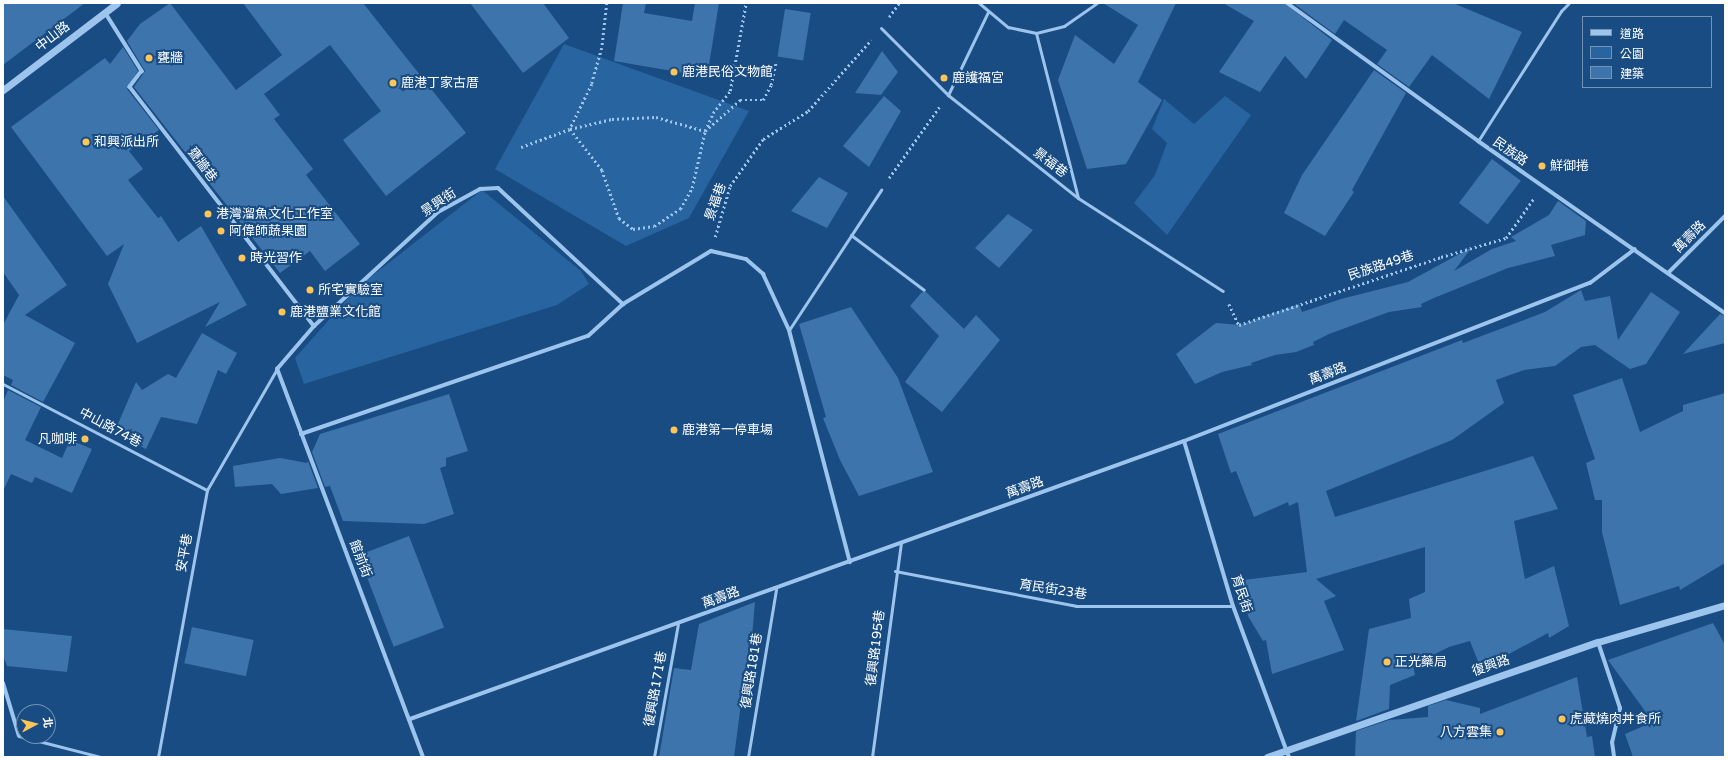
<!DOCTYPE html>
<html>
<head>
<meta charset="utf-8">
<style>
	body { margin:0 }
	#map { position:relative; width:1728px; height:760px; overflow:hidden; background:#184c83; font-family:"Varela Round","Noto Sans TC",sans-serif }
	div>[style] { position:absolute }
	.green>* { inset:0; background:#2764a0 }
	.building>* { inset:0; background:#3d74ab; transform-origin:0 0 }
	.path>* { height:2.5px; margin-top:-1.25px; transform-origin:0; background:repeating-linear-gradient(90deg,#9dc4ec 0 2px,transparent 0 5px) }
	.service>* { height:3px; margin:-1.5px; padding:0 1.5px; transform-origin:1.5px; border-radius:1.5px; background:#9dc4ec }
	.pedestrian>* { height:3.5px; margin:-1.75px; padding:0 1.75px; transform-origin:1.75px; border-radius:1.75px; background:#9dc4ec }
	.minor>* { height:4px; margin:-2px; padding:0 2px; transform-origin:2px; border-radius:2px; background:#9dc4ec }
	.tertiary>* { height:7px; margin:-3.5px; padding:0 3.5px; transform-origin:3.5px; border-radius:3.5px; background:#9dc4ec }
	.dots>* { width:11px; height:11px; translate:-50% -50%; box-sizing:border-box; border:2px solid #184c83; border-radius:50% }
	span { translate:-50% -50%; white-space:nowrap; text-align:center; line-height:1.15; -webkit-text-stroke:4px #184c83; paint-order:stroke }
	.street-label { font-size:13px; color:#fff }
	.poi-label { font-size:13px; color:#fff }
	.left { translate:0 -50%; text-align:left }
	.right { translate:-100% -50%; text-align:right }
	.frame { position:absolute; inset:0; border:4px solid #fff; pointer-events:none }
	.legend { position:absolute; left:1582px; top:16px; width:130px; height:72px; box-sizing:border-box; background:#184c83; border:1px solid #7494b5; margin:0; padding:5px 7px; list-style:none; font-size:12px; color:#fff }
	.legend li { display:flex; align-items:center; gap:8px; height:20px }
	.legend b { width:20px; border:1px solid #7494b5 }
	.north { position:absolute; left:16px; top:704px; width:40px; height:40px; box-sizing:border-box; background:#184c83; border:1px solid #7494b5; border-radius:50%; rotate:83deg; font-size:11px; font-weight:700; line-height:16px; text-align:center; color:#fff }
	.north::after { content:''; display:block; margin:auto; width:14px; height:18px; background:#ffc657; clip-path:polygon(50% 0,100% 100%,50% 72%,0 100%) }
</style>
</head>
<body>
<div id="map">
	<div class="green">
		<i style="clip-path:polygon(564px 44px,749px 111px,689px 218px,626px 246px,495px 169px)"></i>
		<i style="clip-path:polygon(1225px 96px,1251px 115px,1167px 235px,1134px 203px,1155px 175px,1167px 143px,1152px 129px,1164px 99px,1194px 124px)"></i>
		<i style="clip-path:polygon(482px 190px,581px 271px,589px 284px,557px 305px,304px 384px,295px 358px,359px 286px)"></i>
	</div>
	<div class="building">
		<i style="clip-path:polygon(3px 3px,85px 3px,3px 65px)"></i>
		<i style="clip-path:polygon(170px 3px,236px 90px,282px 55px,243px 3px,363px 3px,466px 133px,386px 196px,343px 140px,381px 111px,330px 45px,264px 94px,280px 115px,274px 119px,313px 169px,306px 175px,360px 244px,325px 271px,310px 251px,280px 273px,134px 87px,145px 71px,127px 41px,140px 24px)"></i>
		<i style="clip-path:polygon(470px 3px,543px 3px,569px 38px,523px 73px)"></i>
		<i style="clip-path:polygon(623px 3px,646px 3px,644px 13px,692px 21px,695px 3px,719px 3px,707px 77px,614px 61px)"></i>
		<i style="clip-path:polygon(1103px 3px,1176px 3px,1138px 82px,1162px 100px,1126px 164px,1087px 169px,1058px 80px,1075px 35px,1114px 64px,1138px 25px)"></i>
		<i style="clip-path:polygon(1223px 3px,1284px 3px,1332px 40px,1306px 79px,1285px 56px,1260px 92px,1219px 72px,1254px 21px)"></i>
		<i style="clip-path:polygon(1293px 3px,1453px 3px,1522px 32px,1489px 99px,1432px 55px,1409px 87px,1377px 64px,1387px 50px,1344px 20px,1335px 34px)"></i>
		<i style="left:785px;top:9px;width:26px;height:48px;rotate:9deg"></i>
		<i style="clip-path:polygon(123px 47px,138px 71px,127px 89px,159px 130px,129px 151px,143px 169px,128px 180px,158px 218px,161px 216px,178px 242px,201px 226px,247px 305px,205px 327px,220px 302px,137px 343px,108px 284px,124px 244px,107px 256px,11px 127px,105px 58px,110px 64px)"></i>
		<i style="clip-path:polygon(882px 51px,898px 72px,881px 95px,855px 93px)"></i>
		<i style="clip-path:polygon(1374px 70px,1406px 93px,1352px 190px,1354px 192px,1325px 236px,1284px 213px,1302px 175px)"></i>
		<i style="clip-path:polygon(884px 96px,901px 111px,869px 167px,843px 146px)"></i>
		<i style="left:1492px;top:159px;width:36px;height:55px;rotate:37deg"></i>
		<i style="clip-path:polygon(819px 177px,848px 193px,827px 228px,791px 211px)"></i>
		<i style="clip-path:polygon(3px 196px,67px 285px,25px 315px,75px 343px,43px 402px,11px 385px,13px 380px,3px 375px,3px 325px,19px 295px,3px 272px)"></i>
		<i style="clip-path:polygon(1558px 201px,1586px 221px,1585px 235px,1551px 245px,1555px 256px,1508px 268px,1434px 298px,1421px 304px,1422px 307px,1389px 312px,1329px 334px,1313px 342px,1314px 345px,1296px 352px,1275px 355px,1251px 363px,1252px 365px,1222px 372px,1195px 384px,1176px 354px,1216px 323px,1240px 325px,1299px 304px,1302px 312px,1341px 299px,1408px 282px,1472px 247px,1454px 271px,1492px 249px,1516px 241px,1511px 237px,1549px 215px)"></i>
		<i style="clip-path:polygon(1008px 214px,1033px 230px,999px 268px,975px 248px)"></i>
		<i style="clip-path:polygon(1581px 290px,1585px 301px,1610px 296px,1618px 340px,1651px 292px,1680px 312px,1646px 364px,1630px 369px,1595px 345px,1581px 347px,1555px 366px,1524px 370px,1496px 380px,1504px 403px,1452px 440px,1326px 491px,1335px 517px,1533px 456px,1558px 509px,1514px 521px,1525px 579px,1554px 566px,1569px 626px,1549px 638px,1548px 633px,1481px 669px,1470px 641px,1449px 647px,1413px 665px,1415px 675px,1390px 685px,1389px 709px,1356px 721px,1369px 629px,1411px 618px,1409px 599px,1425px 592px,1425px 547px,1316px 579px,1336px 596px,1324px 601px,1344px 650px,1272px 674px,1266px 640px,1263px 641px,1248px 616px,1243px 580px,1307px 572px,1298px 502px,1289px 506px,1288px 502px,1254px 517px,1236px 471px,1231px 473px,1218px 434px,1462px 340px,1463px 343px,1545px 312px)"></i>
		<i style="clip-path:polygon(922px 292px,926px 292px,964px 329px,976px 315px,1000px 340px,942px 412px,905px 382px,939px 336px,910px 306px)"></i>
		<i style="clip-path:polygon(851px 307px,898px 378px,933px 472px,859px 496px,840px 460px,823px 418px,826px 417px,799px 324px)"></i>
		<i style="clip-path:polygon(1720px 314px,1725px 316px,1725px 343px,1683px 354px)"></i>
		<i style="clip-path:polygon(202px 333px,237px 353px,226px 374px,218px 370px,197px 424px,161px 417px,146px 449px,114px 433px,136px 382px,142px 390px,168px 374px,176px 378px)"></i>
		<i style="clip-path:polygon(1622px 378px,1640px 432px,1683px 411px,1683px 405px,1725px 393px,1725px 563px,1680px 590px,1679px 586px,1620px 605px,1602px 532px,1602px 500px,1595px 500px,1586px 463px,1595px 459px,1573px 395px)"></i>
		<i style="clip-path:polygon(8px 390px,41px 407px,25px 440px,62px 458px,70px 440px,92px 449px,72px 493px,35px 477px,32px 483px,11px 474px,3px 491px,3px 402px)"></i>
		<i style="clip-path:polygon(449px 394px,468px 451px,446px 458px,446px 466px,440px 468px,454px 514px,424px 524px,343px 521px,330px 486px,325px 487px,312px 452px,320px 434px)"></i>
		<i style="clip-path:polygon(280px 458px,307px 463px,308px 461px,318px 488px,281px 494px,272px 484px,235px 487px,233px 466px)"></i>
		<i style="left:409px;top:536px;width:98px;height:54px;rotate:69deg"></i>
		<i style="clip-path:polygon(755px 602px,752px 637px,750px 636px,734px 757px,659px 757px,674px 668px,691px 670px,699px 624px)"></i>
		<i style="clip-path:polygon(1713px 623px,1725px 645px,1725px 757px,1633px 757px,1625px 734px,1653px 722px,1608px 660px)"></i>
		<i style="left:192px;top:627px;width:63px;height:37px;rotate:12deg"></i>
		<i style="clip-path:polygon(3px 629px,72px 636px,67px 672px,7px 666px,3px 655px)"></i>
		<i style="clip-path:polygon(1577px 677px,1587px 737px,1592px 736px,1595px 757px,1355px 757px,1356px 731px,1389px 720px,1428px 717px,1428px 706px,1446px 700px,1480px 708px,1480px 714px)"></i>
	</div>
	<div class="path">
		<i style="left:607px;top:3px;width:45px;rotate:96.3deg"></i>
		<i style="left:602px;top:48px;width:37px;rotate:106deg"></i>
		<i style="left:592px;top:84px;width:50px;rotate:116.1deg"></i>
		<i style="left:570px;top:129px;width:52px;rotate:52deg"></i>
		<i style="left:602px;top:170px;width:51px;rotate:70.5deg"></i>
		<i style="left:619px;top:218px;width:18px;rotate:38deg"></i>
		<i style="left:633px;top:229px;width:21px;rotate:-8deg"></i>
		<i style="left:654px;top:226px;width:31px;rotate:-33deg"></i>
		<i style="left:680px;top:209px;width:24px;rotate:-60deg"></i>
		<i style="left:692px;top:188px;width:58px;rotate:-77.2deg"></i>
		<i style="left:705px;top:131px;width:47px;rotate:-41.5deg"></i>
		<i style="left:740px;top:100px;width:23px"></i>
		<i style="left:763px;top:100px;width:17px;rotate:-62deg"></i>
		<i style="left:771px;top:85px;width:24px;rotate:-78deg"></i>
		<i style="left:889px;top:17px;width:17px;rotate:-54deg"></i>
		<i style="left:521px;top:147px;width:52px;rotate:-20.2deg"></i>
		<i style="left:570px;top:129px;width:43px;rotate:-13.4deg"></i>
		<i style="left:612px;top:119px;width:44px;rotate:-2.6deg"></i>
		<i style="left:656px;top:117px;width:51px;rotate:15.9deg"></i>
		<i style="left:705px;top:131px;width:20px;rotate:-66deg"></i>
		<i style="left:713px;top:113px;width:28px;rotate:-52deg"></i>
		<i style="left:730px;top:91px;width:89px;rotate:-79.7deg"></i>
		<i style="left:889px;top:178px;width:87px;rotate:-54.8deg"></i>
		<i style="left:715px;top:237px;width:53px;rotate:-73.6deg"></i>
		<i style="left:730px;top:186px;width:57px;rotate:-54.9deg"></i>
		<i style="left:763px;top:139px;width:53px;rotate:-31.9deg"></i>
		<i style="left:808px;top:111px;width:95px;rotate:-48.4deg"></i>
		<i style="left:1229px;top:304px;width:23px;rotate:65deg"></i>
		<i style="left:1239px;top:325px;width:213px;rotate:-18.6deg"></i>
		<i style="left:1441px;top:257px;width:68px;rotate:-16.3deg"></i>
		<i style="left:1506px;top:238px;width:49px;rotate:-55deg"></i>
	</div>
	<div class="service">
		<i style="left:979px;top:3px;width:38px;rotate:40deg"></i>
		<i style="left:1008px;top:27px;width:29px;rotate:12deg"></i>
		<i style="left:1036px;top:33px;width:29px;rotate:-14deg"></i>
		<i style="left:1064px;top:26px;width:40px;rotate:-34.9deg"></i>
		<i style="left:881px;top:28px;width:95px;rotate:45deg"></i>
		<i style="left:948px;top:95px;width:166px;rotate:38.4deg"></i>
		<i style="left:1078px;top:198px;width:172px;rotate:32.7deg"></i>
		<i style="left:1036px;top:33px;width:170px;rotate:75.7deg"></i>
		<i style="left:948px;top:95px;width:92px;rotate:-64.3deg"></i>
		<i style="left:1478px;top:141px;width:154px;rotate:-57.4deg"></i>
		<i style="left:1561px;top:11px;width:11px;rotate:-45deg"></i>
		<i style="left:851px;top:235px;width:91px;rotate:37deg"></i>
		<i style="left:789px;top:330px;width:168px;rotate:-56.7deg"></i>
		<i style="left:3px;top:384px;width:230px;rotate:27.5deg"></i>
		<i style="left:895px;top:571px;width:184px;rotate:10.9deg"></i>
		<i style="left:1076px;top:606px;width:157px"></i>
		<i style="left:19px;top:736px;width:85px;rotate:14.4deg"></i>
		<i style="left:158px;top:757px;width:271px;rotate:-79.6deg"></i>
		<i style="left:207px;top:490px;width:140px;rotate:-60deg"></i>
		<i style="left:654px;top:757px;width:135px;rotate:-79.8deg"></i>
		<i style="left:748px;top:757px;width:170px;rotate:-80.5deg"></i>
		<i style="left:872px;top:757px;width:216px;rotate:-82.3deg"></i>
	</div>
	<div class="pedestrian">
		<i style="left:105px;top:12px;width:70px;rotate:57.9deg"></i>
		<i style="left:142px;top:71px;width:20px;rotate:127deg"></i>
		<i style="left:130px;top:87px;width:302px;rotate:52.4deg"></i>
	</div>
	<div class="minor">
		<i style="left:1287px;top:3px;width:236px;rotate:35.8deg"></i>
		<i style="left:1478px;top:141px;width:301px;rotate:34.9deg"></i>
		<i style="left:1669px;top:272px;width:79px;rotate:-45deg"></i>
		<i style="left:301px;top:434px;width:303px;rotate:-18.9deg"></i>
		<i style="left:588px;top:336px;width:47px;rotate:-42.4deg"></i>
		<i style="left:623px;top:304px;width:103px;rotate:-31.1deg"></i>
		<i style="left:711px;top:251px;width:36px;rotate:13deg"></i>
		<i style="left:746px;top:259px;width:23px;rotate:41deg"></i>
		<i style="left:763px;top:274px;width:62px;rotate:65.1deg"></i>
		<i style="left:789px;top:330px;width:240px;rotate:75.3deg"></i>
		<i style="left:1184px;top:441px;width:172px;rotate:73.5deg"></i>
		<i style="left:1233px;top:606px;width:161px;rotate:69.7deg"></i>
		<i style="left:1598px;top:642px;width:70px;rotate:71.6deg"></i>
		<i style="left:1620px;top:708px;width:35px;rotate:103deg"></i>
		<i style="left:1612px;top:742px;width:15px;rotate:82deg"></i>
		<i style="left:3px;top:683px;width:55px;rotate:73.2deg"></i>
		<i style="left:410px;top:719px;width:822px;rotate:-19.76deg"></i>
		<i style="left:1184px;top:441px;width:436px;rotate:-21.3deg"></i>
		<i style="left:1590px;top:283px;width:56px;rotate:-37.1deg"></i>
		<i style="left:423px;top:757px;width:415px;rotate:-110.6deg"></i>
		<i style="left:277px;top:369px;width:57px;rotate:-49.3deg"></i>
		<i style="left:314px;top:326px;width:168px;rotate:-42.6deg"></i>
		<i style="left:438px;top:212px;width:48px;rotate:-28.7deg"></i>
		<i style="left:480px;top:189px;width:18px;rotate:-3deg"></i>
		<i style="left:498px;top:188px;width:171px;rotate:42.9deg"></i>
	</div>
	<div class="tertiary">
		<i style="left:3px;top:90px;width:143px;rotate:-37.3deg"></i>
		<i style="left:1267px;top:757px;width:350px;rotate:-19.2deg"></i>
		<i style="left:1598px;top:642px;width:132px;rotate:-16.2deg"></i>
	</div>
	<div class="dots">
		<i style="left:149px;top:58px;background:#ffc657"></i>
		<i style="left:674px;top:72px;background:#ffc657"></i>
		<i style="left:944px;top:78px;background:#ffc657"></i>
		<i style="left:393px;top:83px;background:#ffc657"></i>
		<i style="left:86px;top:142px;background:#ffc657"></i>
		<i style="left:1542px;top:166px;background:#ffc657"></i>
		<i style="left:208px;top:214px;background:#ffc657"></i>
		<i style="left:221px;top:231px;background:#ffc657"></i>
		<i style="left:242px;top:258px;background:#ffc657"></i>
		<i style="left:310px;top:290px;background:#ffc657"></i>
		<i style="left:282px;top:312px;background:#ffc657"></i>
		<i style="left:674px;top:430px;background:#ffc657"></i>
		<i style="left:85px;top:439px;background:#ffc657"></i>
		<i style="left:1387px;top:662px;background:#ffc657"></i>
		<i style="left:1562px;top:719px;background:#ffc657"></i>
		<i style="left:1500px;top:732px;background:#ffc657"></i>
	</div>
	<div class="street-label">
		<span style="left:53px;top:37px;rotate:-38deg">中山路</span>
		<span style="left:1510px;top:152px;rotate:35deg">民族路</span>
		<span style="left:1050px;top:163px;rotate:38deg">景福巷</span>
		<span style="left:202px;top:165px;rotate:53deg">甕牆巷</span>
		<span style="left:716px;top:202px;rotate:-71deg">景福巷</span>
		<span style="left:439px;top:203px;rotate:-34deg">景興街</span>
		<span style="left:1690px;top:237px;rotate:-45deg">萬壽路</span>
		<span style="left:1381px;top:266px;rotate:-18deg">民族路49巷</span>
		<span style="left:1328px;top:374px;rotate:-21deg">萬壽路</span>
		<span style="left:110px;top:428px;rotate:28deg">中山路74巷</span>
		<span style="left:1025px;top:488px;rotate:-20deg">萬壽路</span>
		<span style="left:185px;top:553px;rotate:-80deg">安平巷</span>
		<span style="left:360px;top:559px;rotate:69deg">館前街</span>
		<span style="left:1053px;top:590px;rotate:9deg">育民街23巷</span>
		<span style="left:1241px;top:594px;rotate:72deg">育民街</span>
		<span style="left:721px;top:598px;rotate:-20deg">萬壽路</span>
		<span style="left:876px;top:648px;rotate:-83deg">復興路195巷</span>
		<span style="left:1491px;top:666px;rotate:-19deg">復興路</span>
		<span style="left:752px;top:671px;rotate:-81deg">復興路181巷</span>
		<span style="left:656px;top:689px;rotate:-80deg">復興路171巷</span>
	</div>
	<div class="poi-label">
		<span class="left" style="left:157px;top:58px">甕牆</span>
		<span class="left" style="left:682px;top:72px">鹿港民俗文物館</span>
		<span class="left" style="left:952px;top:78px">鹿護福宮</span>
		<span class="left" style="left:401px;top:83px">鹿港丁家古厝</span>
		<span class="left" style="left:94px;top:142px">和興派出所</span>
		<span class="left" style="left:1550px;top:166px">鮮御捲</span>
		<span class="left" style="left:216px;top:214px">港灣溜魚文化工作室</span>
		<span class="left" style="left:229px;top:231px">阿偉師蔬果園</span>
		<span class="left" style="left:250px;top:258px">時光習作</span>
		<span class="left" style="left:318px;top:290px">所宅實驗室</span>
		<span class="left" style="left:290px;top:312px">鹿港鹽業文化館</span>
		<span class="left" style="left:682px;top:430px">鹿港第一停車場</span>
		<span class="right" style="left:77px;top:439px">凡咖啡</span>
		<span class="left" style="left:1395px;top:662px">正光藥局</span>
		<span class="left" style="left:1570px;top:719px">虎藏燒肉丼食所</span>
		<span class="right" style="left:1492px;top:732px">八方雲集</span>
	</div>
	<div class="frame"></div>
	<ul class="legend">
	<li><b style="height:5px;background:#9dc4ec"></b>道路</li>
	<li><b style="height:11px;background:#2764a0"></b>公園</li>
	<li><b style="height:11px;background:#3d74ab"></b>建築</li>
	</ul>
	<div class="north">北</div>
</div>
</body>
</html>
